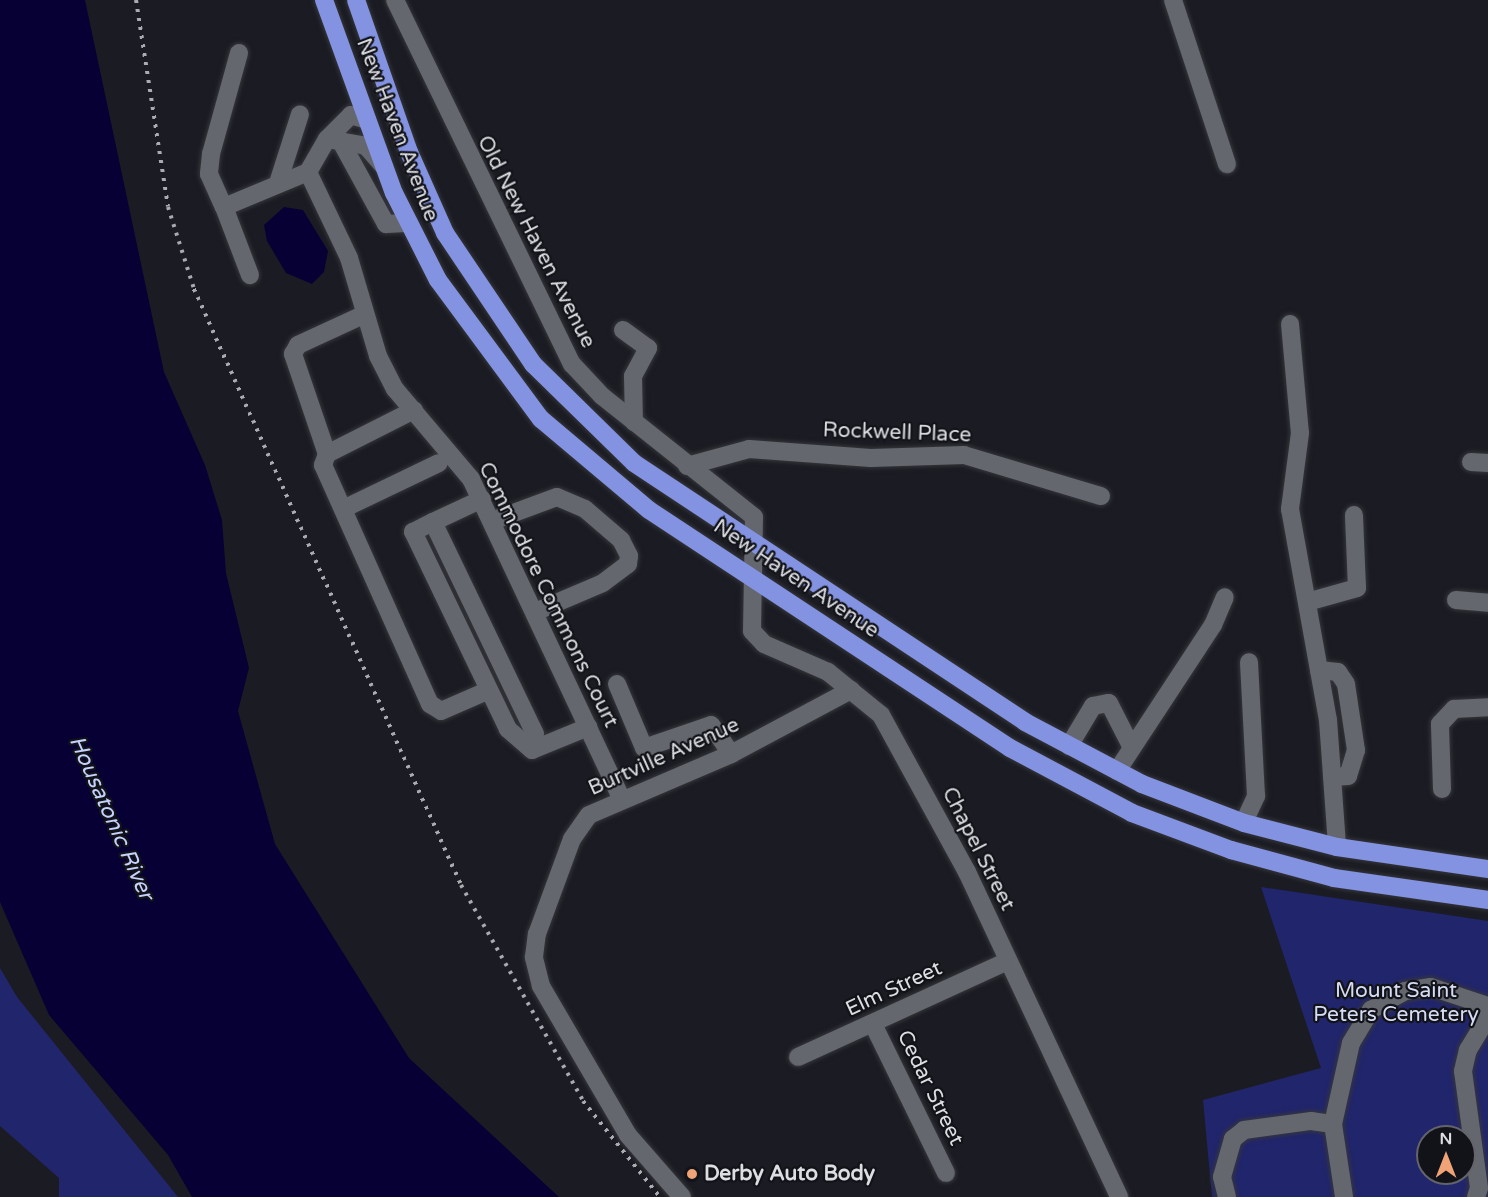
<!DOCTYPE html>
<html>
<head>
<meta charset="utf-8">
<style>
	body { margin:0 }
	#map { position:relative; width:1488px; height:1197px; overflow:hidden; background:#1b1c23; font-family:"Varela Round",sans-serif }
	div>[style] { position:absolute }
	.green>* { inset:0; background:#21256c }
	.water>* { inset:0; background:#060035 }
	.roads { filter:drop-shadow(0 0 2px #35363b) drop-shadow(0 0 2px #35363b) }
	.minor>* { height:18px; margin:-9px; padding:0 9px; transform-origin:9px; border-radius:9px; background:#65676f }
	.highway>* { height:18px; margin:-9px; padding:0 9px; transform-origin:9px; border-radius:9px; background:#8393e2 }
	.rail>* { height:4px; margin-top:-2px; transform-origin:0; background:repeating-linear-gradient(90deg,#abacb1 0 3px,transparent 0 9px) }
	.dots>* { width:16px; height:16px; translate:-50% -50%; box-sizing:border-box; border:3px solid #121319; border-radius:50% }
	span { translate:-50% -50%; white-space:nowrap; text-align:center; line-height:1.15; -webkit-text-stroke:4.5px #121319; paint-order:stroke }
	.street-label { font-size:21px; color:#dddee3 }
	.park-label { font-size:21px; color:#d6dcf3 }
	.poi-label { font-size:21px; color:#dddee3; font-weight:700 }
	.left { translate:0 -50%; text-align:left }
	.water-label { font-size:22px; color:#c6d1fe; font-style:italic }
	.north { position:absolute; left:1416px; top:1125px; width:60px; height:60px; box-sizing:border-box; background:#121319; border:2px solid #63646a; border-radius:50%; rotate:0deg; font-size:16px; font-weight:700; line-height:24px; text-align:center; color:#dddee3 }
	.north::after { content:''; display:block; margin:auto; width:21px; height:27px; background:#efa376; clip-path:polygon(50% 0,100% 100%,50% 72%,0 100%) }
</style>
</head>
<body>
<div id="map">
	<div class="green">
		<i style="clip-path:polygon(evenodd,1261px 887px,1488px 921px,1488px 1197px,1212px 1197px,1203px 1100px,1321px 1068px,1261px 887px,1428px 1137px,1464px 1137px,1464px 1173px,1428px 1173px,1428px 1137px)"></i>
		<i style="clip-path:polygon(0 968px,17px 997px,178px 1197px,59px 1197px,59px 1178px,0 1126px)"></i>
	</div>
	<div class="water">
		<i style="clip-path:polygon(0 0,85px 0,164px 372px,205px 465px,222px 520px,226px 573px,249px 668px,238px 711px,275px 844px,409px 1058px,559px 1197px,192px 1197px,168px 1155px,49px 1015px,0 902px)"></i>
		<i style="clip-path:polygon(284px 207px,303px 210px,328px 251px,324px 272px,312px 284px,286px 273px,267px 241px,264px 225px)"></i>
	</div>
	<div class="roads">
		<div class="minor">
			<i style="left:395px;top:0;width:405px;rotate:64.1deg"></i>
			<i style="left:572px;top:364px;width:44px;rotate:46.8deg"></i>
			<i style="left:602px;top:396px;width:194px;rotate:38.5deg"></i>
			<i style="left:754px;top:517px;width:114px;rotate:91deg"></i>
			<i style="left:752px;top:631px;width:18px;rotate:47deg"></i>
			<i style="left:764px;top:644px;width:70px;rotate:23.6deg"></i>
			<i style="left:828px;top:672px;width:68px;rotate:39.1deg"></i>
			<i style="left:881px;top:715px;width:179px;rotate:61.3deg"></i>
			<i style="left:967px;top:872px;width:359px;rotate:64.9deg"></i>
			<i style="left:1173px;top:0;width:173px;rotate:71.8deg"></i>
			<i style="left:239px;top:53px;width:105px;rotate:105.5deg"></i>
			<i style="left:211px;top:154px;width:20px;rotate:96deg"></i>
			<i style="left:209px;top:174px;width:36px;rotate:66deg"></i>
			<i style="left:224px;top:207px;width:91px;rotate:-22.6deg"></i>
			<i style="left:367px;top:120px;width:17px;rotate:-163deg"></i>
			<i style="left:351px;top:115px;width:34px;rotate:135deg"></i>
			<i style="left:327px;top:139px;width:40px;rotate:10deg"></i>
			<i style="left:366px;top:146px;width:28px;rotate:49deg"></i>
			<i style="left:327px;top:139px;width:38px;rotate:120deg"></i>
			<i style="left:308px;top:172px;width:95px;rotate:64.5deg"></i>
			<i style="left:349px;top:258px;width:102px;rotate:73.5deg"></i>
			<i style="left:378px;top:356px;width:37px;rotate:63deg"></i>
			<i style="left:395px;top:389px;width:118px;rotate:49.8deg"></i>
			<i style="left:471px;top:479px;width:353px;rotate:64.8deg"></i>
			<i style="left:340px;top:140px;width:96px;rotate:61.3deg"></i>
			<i style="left:386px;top:224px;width:21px;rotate:-3deg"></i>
			<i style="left:278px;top:183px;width:72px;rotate:-72.3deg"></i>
			<i style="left:224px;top:207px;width:73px;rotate:69.1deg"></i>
			<i style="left:1290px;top:324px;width:109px;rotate:84.8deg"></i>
			<i style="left:1300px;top:433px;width:77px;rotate:97.5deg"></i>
			<i style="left:1290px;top:509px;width:214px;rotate:79.8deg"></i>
			<i style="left:1328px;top:720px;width:127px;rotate:85.9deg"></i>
			<i style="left:623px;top:330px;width:31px;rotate:36deg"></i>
			<i style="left:648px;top:348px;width:32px;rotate:118deg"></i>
			<i style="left:633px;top:376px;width:46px;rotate:88.8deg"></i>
			<i style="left:414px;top:410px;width:97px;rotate:153.2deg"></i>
			<i style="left:327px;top:454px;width:12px;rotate:110deg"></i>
			<i style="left:323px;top:465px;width:262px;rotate:65.9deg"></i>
			<i style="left:430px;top:704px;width:13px;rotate:32deg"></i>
			<i style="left:441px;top:711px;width:52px;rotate:-23.6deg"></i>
			<i style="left:327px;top:454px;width:106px;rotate:-108.8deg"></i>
			<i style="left:293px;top:354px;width:10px;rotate:-61deg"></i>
			<i style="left:298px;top:345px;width:74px;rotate:-24.8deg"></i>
			<i style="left:1471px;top:462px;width:17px;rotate:3deg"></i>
			<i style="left:687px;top:466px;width:64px;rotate:-15.3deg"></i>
			<i style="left:749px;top:449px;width:122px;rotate:4.2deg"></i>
			<i style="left:871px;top:458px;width:93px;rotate:-1.8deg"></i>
			<i style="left:964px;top:455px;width:143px;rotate:16.7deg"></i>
			<i style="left:343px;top:509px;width:106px;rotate:-25.6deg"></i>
			<i style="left:492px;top:521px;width:69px;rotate:-20.3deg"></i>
			<i style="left:557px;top:497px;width:30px;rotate:23deg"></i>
			<i style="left:585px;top:509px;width:48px;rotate:40.7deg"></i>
			<i style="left:621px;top:540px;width:18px;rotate:63deg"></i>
			<i style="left:629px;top:556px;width:8px;rotate:97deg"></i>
			<i style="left:628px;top:564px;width:31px;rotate:143deg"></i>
			<i style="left:603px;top:583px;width:74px;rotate:156.9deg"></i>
			<i style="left:433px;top:522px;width:235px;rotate:64.3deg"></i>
			<i style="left:535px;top:734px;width:16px;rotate:101deg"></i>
			<i style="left:532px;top:750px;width:32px;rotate:-139deg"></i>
			<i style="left:508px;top:729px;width:219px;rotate:-115.7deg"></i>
			<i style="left:413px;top:532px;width:22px;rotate:-27deg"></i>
			<i style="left:433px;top:522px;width:54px;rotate:-25.1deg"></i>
			<i style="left:1456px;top:600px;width:32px;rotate:5deg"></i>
			<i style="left:1307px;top:602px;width:52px;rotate:-15.6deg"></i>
			<i style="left:1357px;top:588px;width:73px;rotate:-92.4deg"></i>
			<i style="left:1319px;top:670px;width:19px;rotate:6deg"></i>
			<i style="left:1338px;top:672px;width:14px;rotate:56deg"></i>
			<i style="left:1346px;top:684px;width:67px;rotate:81.4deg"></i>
			<i style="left:1356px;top:750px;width:27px;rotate:107deg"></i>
			<i style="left:1348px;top:776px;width:16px;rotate:176deg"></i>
			<i style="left:617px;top:684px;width:69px;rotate:67.1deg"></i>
			<i style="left:644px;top:748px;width:71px;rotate:-18.9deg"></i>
			<i style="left:711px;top:725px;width:35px;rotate:55deg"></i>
			<i style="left:1069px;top:746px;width:47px;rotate:-59deg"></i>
			<i style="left:1093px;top:706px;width:16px;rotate:-11deg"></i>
			<i style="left:1109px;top:703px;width:48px;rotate:62.9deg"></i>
			<i style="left:532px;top:750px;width:61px;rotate:-22.3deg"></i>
			<i style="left:1117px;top:771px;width:175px;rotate:-56.7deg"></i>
			<i style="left:1213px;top:625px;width:30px;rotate:-67deg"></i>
			<i style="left:1442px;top:789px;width:65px;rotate:-91.8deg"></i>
			<i style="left:1440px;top:724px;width:21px;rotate:-47deg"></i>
			<i style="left:1454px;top:709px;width:34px;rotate:-3deg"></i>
			<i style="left:1244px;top:822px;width:29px;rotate:-65deg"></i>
			<i style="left:1256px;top:796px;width:134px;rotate:-93deg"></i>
			<i style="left:873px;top:1024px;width:166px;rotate:63.9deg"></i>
			<i style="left:798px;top:1057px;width:231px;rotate:-24.6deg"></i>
			<i style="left:1333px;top:1124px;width:83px;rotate:-77.5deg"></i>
			<i style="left:1351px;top:1043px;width:39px;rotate:-59deg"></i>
			<i style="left:1371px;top:1010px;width:39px;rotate:-29deg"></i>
			<i style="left:1405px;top:991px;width:26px;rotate:-9deg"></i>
			<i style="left:1431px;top:987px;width:60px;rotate:18.4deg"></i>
			<i style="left:682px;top:1197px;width:82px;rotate:-131.1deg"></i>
			<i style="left:628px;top:1135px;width:173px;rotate:-120.3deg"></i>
			<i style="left:541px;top:986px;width:30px;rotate:-104deg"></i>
			<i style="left:534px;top:957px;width:23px;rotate:-83deg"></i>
			<i style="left:537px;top:934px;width:101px;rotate:-69.8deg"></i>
			<i style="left:572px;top:839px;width:29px;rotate:-55deg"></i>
			<i style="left:589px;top:815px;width:155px;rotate:-23.2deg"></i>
			<i style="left:731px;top:754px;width:136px;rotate:-28.1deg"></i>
			<i style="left:1227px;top:1197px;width:21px;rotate:-104deg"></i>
			<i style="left:1222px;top:1177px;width:40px;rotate:-74deg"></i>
			<i style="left:1233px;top:1139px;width:14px;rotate:-39deg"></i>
			<i style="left:1244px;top:1130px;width:68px;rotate:-7.7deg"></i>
			<i style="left:1311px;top:1121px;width:22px;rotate:8deg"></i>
			<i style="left:1333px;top:1124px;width:74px;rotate:81.4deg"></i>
			<i style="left:1476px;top:1197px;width:9px;rotate:-72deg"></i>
			<i style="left:1479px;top:1188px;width:118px;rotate:-97.8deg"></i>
			<i style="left:1463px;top:1071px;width:22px;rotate:-77deg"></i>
			<i style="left:1468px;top:1050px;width:39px;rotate:-59deg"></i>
		</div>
		<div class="highway">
			<i style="left:324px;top:0;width:205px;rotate:70.1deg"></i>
			<i style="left:394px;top:193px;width:97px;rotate:63.2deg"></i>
			<i style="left:438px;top:280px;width:173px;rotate:53.5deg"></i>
			<i style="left:541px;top:419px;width:141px;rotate:40.1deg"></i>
			<i style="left:649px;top:510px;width:432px;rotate:33.4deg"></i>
			<i style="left:1010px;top:748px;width:138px;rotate:28deg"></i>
			<i style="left:1132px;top:813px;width:106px;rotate:20.5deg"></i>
			<i style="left:1231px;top:850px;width:107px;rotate:15.2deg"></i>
			<i style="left:1334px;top:878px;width:156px;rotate:8.1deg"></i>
			<i style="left:356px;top:0;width:161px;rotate:70.8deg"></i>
			<i style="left:409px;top:152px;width:89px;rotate:66deg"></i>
			<i style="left:445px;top:233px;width:158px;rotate:56.1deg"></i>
			<i style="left:533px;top:364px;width:141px;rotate:44.4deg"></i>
			<i style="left:634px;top:463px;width:469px;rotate:33.5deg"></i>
			<i style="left:1025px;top:722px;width:132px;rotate:27.9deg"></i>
			<i style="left:1142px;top:784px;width:109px;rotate:20.9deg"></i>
			<i style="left:1244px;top:823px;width:96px;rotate:14.5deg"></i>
			<i style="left:1337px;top:847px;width:153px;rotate:8.3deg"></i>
		</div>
	</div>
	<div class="rail">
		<i style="left:136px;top:0;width:209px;rotate:81.2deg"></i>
		<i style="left:168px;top:207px;width:86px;rotate:72.4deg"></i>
		<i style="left:194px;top:289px;width:653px;rotate:65.87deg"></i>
		<i style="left:461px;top:885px;width:248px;rotate:60.5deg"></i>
		<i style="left:583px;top:1101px;width:123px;rotate:51.3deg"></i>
	</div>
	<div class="dots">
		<i style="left:692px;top:1174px;background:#efa376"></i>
	</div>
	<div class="street-label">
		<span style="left:397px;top:130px;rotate:69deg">New Haven Avenue</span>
		<span style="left:536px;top:242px;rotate:63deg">Old New Haven Avenue</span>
		<span style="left:897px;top:433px;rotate:2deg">Rockwell Place</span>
		<span style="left:796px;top:579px;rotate:34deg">New Haven Avenue</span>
		<span style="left:548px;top:595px;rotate:64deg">Commodore Commons Court</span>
		<span style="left:664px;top:757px;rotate:-24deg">Burtville Avenue</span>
		<span style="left:978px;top:849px;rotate:63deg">Chapel Street</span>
		<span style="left:894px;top:989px;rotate:-25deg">Elm Street</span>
		<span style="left:930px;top:1088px;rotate:64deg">Cedar Street</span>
	</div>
	<div class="park-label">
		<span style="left:1396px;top:1003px">Mount Saint<br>Peters Cemetery</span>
	</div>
	<div class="poi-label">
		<span class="left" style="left:704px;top:1174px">Derby Auto Body</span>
	</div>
	<div class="water-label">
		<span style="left:111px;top:818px;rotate:66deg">Housatonic River</span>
	</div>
	<div class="north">N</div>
</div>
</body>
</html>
